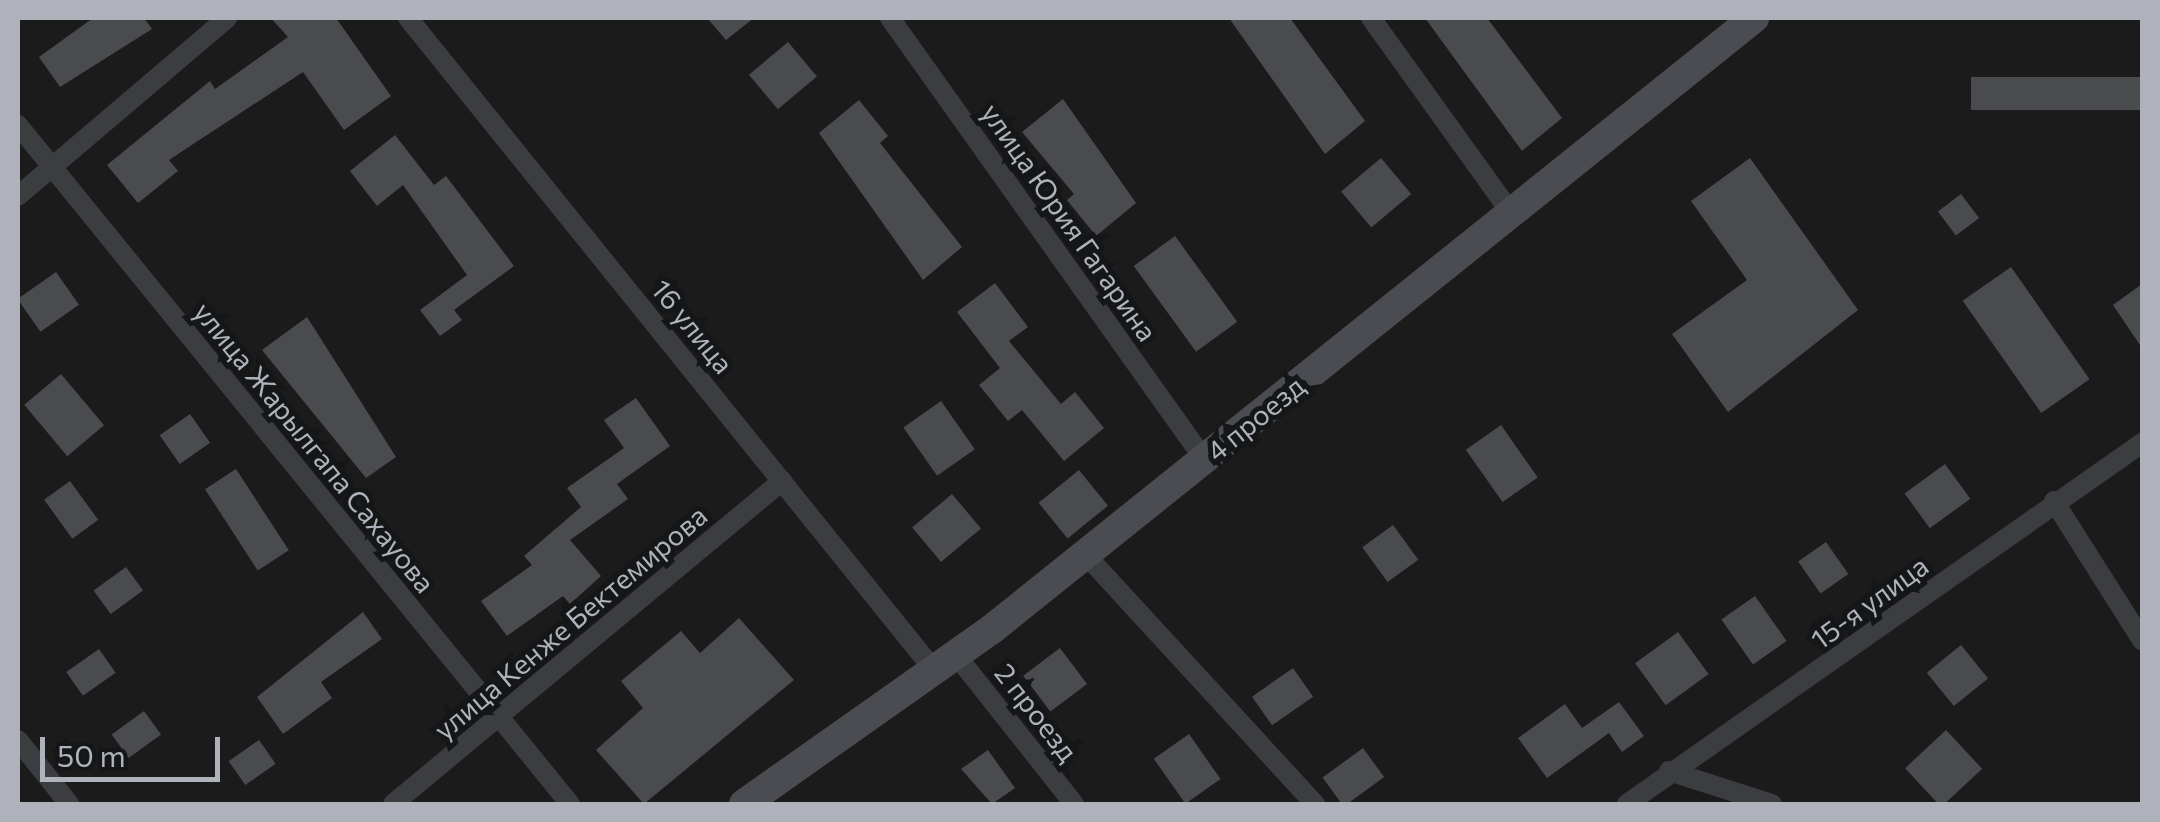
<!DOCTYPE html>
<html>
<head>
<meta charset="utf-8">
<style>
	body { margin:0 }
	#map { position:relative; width:2160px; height:822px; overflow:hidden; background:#1b1b1c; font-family:Commissioner,sans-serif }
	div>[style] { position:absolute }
	.building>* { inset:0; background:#4a4b4e; transform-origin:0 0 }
	.street>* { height:20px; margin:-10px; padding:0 10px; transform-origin:10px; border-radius:10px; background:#3c3d41 }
	.secondary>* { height:30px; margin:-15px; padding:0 15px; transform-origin:15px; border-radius:15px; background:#4a4c51 }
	span { translate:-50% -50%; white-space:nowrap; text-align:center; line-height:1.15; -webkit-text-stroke:10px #151617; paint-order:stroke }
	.street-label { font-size:28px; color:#afb2ba }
	.frame { position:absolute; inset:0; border:20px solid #afb2ba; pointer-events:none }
	.scale { position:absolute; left:40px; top:737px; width:180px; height:45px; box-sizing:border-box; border:5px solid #afb2ba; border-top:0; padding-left:12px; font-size:30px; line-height:35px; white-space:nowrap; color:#afb2ba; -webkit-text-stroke:8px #151617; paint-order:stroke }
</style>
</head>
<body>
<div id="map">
	<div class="building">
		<i style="clip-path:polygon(93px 18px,144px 18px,152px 29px,60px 87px,39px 57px)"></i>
		<i style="clip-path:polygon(271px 18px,336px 18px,391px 96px,344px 130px,303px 72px,169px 160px,178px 171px,138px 203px,107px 165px,210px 81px,215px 89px,288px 37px)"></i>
		<i style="clip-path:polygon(707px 18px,754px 18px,726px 40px)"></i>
		<i style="clip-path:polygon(1229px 18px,1290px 18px,1365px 121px,1325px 154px)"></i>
		<i style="clip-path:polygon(1425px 18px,1487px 18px,1562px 118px,1522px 151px)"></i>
		<i style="left:788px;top:42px;width:45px;height:51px;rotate:50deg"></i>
		<i style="left:2142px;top:77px;width:33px;height:171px;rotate:90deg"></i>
		<i style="clip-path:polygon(1063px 99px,1136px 203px,1096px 236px,1067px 200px,1074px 194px,1022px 132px)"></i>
		<i style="clip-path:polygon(859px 100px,888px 136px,880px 143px,962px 247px,923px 280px,819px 133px)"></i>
		<i style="clip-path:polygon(395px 135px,434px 185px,446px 176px,514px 266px,454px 310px,462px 320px,440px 336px,420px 310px,467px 275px,403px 185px,377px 206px,350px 171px)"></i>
		<i style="left:1381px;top:158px;width:47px;height:52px;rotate:50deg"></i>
		<i style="clip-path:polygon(1750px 158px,1858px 310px,1728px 412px,1672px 334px,1747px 280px,1691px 201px)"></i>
		<i style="left:1961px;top:194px;width:30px;height:29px;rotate:53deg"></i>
		<i style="left:1175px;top:236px;width:106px;height:51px;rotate:54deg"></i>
		<i style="left:2011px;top:267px;width:137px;height:59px;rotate:55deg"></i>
		<i style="left:56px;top:272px;width:40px;height:47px;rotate:55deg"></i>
		<i style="clip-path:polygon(995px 283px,1028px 327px,1009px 341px,1061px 404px,1075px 392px,1104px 428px,1064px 461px,1022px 410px,1008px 421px,979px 385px,1000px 368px,957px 312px)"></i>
		<i style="clip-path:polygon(2142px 284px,2142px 348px,2113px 305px)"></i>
		<i style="clip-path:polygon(307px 317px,396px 457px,366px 478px,262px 350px)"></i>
		<i style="left:61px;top:374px;width:67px;height:48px;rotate:50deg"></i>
		<i style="clip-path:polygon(636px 398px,670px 446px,617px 484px,628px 499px,570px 540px,601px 576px,570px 604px,563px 596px,507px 636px,481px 601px,532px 565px,524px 556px,581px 507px,567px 488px,624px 448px,604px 420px)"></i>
		<i style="left:941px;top:401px;width:59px;height:46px;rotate:55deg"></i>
		<i style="left:190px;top:414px;width:35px;height:37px;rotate:55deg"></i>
		<i style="left:1501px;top:425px;width:64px;height:43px;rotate:55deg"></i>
		<i style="left:1945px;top:464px;width:43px;height:50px;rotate:54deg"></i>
		<i style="left:236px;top:469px;width:97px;height:37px;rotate:57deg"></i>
		<i style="left:1079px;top:470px;width:46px;height:52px;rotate:51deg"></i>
		<i style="left:70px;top:481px;width:48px;height:32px;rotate:54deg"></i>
		<i style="left:952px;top:494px;width:45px;height:52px;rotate:50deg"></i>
		<i style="left:1393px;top:525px;width:43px;height:38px;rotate:54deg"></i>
		<i style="left:1826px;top:542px;width:39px;height:34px;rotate:55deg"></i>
		<i style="left:126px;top:567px;width:29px;height:40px;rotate:54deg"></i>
		<i style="left:1755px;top:596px;width:55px;height:41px;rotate:55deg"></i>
		<i style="clip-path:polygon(363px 612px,382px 639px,321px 682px,332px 698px,283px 734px,257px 697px)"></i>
		<i style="clip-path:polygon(739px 618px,794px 680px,644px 804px,596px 750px,643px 708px,621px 681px,681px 631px,700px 653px)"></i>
		<i style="left:1678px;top:632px;width:52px;height:53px;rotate:54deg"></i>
		<i style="left:1961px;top:645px;width:43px;height:44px;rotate:51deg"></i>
		<i style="left:1060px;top:648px;width:45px;height:46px;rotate:53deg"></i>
		<i style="left:99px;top:649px;width:29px;height:40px;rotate:55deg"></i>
		<i style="left:1293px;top:668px;width:35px;height:50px;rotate:55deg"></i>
		<i style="clip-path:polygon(1619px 702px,1644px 736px,1622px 752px,1609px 733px,1547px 778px,1518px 738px,1565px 704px,1582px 728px)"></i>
		<i style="left:144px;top:711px;width:29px;height:40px;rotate:54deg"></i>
		<i style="left:1946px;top:730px;width:53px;height:56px;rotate:47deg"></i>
		<i style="left:1189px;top:734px;width:55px;height:43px;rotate:55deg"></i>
		<i style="left:259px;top:740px;width:29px;height:37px;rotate:55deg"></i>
		<i style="left:1363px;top:748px;width:36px;height:50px;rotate:54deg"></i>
		<i style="clip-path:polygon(988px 750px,1015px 788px,992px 804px,961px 769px)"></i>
	</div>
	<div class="street">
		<i style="left:408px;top:18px;width:838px;rotate:51.11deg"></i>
		<i style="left:890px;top:18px;width:541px;rotate:54.55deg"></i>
		<i style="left:1371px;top:18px;width:240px;rotate:54.3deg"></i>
		<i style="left:18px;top:125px;width:875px;rotate:50.89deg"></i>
		<i style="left:18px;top:196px;width:275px;rotate:-40.4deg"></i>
		<i style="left:2054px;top:501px;width:165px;rotate:57.7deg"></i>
		<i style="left:1085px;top:554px;width:340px;rotate:47.4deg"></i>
		<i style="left:956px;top:655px;width:190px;rotate:51.6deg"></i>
		<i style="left:18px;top:740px;width:82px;rotate:51.4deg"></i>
		<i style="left:1669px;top:771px;width:108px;rotate:17.8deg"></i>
		<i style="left:393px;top:804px;width:506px;rotate:-39.7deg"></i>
		<i style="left:1627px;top:804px;width:629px;rotate:-35.03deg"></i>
	</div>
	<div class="secondary">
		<i style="left:744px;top:804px;width:304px;rotate:-35.2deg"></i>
		<i style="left:992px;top:629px;width:977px;rotate:-38.72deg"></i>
	</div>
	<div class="street-label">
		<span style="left:1070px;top:222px;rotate:55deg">улица Юрия Гагарина</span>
		<span style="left:693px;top:326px;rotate:51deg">16 улица</span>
		<span style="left:1255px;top:418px;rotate:-39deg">4 проезд</span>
		<span style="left:315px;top:447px;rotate:51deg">улица Жарылгапа Сахауова</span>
		<span style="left:1869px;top:602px;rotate:-36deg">15-я улица</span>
		<span style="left:570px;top:622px;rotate:-40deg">улица Кенже Бектемирова</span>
		<span style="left:1037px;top:712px;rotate:52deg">2 проезд</span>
	</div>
	<div class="frame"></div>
	<div class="scale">50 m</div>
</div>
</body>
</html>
